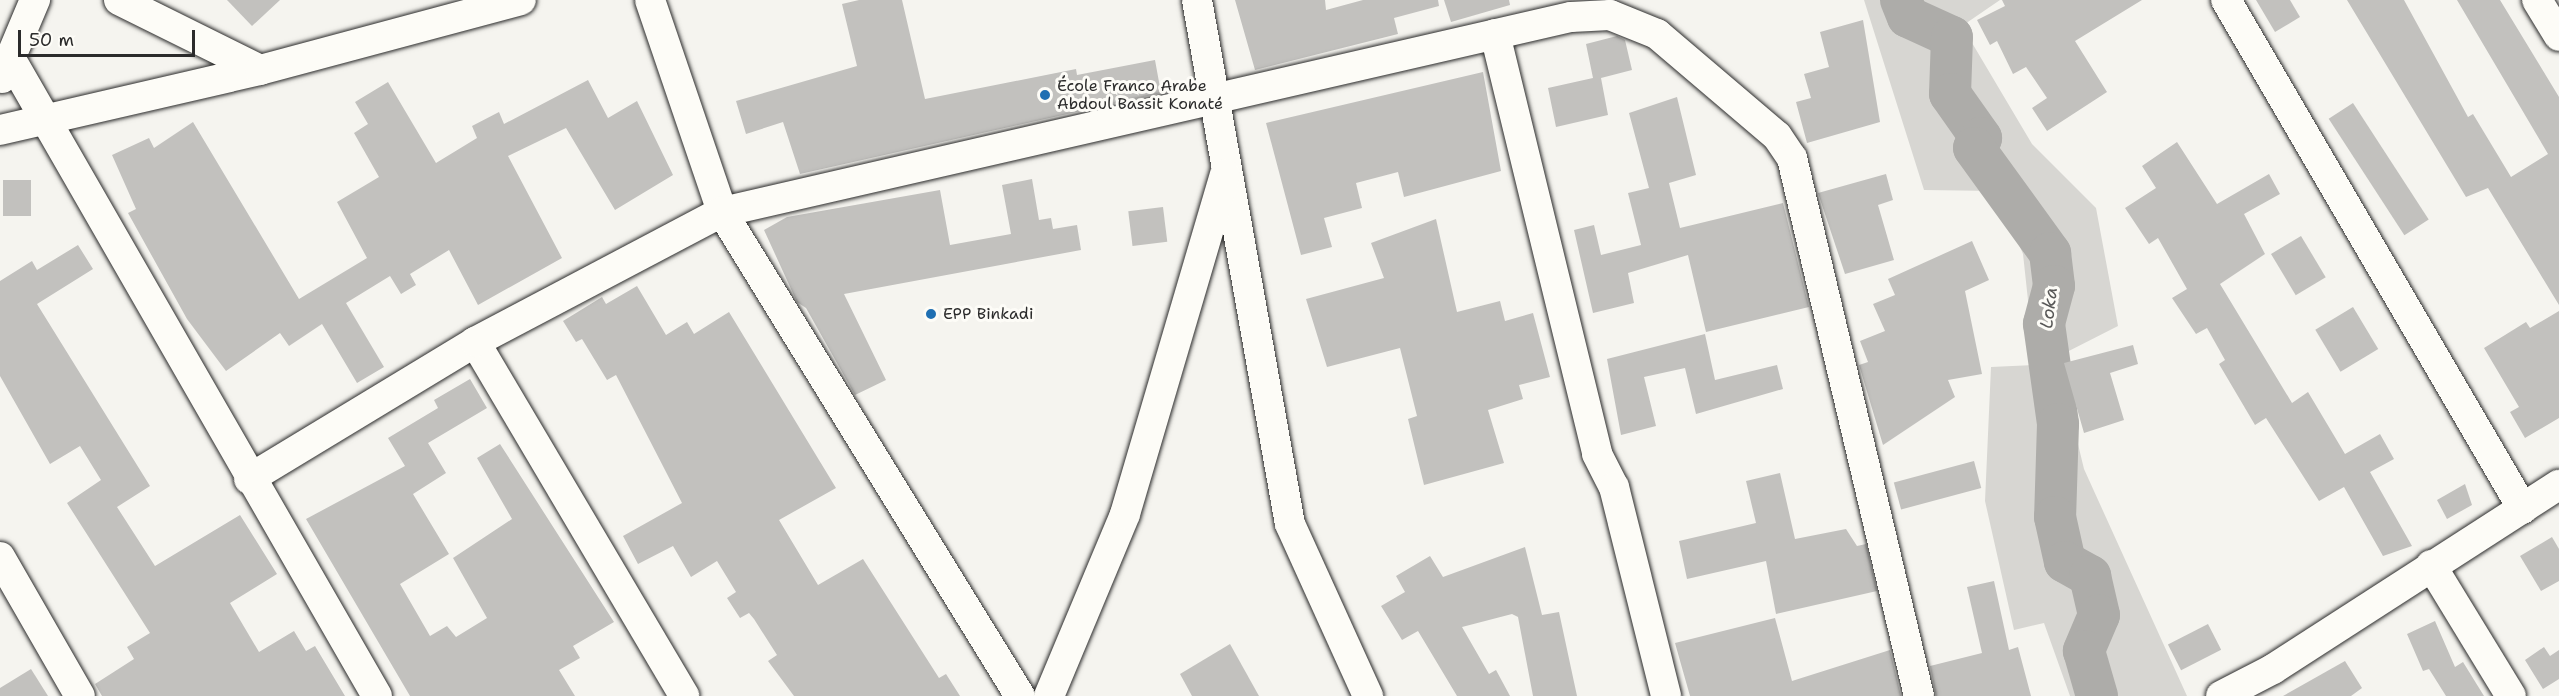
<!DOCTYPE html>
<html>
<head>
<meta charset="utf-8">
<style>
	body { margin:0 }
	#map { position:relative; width:2559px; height:696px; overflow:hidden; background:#f5f4ef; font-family:"Shantell Sans",sans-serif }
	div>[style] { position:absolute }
	.green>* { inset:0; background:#d7d6d2 }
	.river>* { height:42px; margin:-21px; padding:0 21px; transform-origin:21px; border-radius:21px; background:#adaca9 }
	.building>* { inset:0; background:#c2c1be; transform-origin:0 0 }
	.roads { filter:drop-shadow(0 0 2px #2b2b2b) drop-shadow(0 0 2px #2b2b2b) }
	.minor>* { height:30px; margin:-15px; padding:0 15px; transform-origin:15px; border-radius:15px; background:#fdfcf7 }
	.dots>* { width:16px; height:16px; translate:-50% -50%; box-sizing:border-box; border:3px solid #fdfcf7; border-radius:50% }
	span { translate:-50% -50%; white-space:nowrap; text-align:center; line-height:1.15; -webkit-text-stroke:6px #fdfcf7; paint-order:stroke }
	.poi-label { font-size:16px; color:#2b2b2b }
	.left { translate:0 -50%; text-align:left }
	.water-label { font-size:18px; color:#585857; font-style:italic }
	.scale { position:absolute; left:18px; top:30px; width:177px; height:27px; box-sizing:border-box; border:3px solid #2b2b2b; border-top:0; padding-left:8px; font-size:18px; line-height:21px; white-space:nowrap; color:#2b2b2b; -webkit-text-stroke:4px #fdfcf7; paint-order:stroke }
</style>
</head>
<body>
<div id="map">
	<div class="green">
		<i style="clip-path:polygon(1864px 0,2000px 0,1962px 26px,2032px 144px,2096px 208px,2118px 326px,2057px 357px,2084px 469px,2187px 696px,2070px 696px,2044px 623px,2014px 630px,1985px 501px,1991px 367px,2035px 365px,2023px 254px,1996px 191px,1924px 190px)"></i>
	</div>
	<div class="river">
		<i style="left:1901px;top:0;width:18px;rotate:68deg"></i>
		<i style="left:1908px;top:17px;width:48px;rotate:24.4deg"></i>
		<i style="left:1952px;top:37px;width:57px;rotate:92deg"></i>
		<i style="left:1950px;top:94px;width:54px;rotate:54.8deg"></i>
		<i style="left:1981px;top:138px;width:12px;rotate:125deg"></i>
		<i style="left:1974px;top:148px;width:130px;rotate:54.1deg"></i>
		<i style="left:2050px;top:253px;width:33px;rotate:83deg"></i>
		<i style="left:2054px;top:286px;width:39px;rotate:105deg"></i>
		<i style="left:2044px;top:324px;width:101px;rotate:82deg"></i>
		<i style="left:2058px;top:424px;width:93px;rotate:91.8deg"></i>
		<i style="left:2055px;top:517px;width:46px;rotate:77.5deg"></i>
		<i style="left:2065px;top:562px;width:29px;rotate:29deg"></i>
		<i style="left:2090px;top:576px;width:40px;rotate:77deg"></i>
		<i style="left:2099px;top:615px;width:39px;rotate:113deg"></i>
		<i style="left:2084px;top:651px;width:47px;rotate:73.9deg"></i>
	</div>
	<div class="building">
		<i style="clip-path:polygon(227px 0,280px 0,252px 26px)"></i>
		<i style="clip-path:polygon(859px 0,902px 0,925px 99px,1076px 69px,1077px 75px,1155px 60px,1161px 93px,800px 174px,783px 122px,746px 134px,736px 101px,857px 66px,842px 4px)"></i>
		<i style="clip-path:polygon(1235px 0,1325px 0,1326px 10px,1363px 0,1438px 0,1439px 6px,1394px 18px,1398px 34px,1255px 70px)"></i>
		<i style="clip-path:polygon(1444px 0,1509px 0,1510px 5px,1451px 22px)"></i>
		<i style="clip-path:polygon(2002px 0,2142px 0,2075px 41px,2107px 92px,2047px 131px,2032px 108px,2047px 98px,2026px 67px,2013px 74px,1997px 41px,1990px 45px,1977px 20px,2005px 6px)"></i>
		<i style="clip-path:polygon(2256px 0,2290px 0,2300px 17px,2275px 32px)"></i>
		<i style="clip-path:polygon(2347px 0,2404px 0,2468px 117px,2473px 114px,2511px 177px,2548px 154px,2457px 0,2500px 0,2559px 97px,2559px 305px,2488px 188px,2466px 197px)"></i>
		<i style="clip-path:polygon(1863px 20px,1880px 122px,1807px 143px,1796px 102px,1811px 98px,1804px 74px,1829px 67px,1820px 32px)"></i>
		<i style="clip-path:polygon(1617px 36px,1625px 40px,1632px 70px,1601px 78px,1608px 115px,1556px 127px,1548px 88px,1593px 78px,1586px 44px)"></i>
		<i style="clip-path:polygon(1483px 72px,1501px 171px,1404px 197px,1398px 172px,1356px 183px,1362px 208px,1324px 218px,1332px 247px,1301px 255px,1266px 123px)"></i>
		<i style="clip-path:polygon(588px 80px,608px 118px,637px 101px,673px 175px,615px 210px,566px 128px,508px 156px,562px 258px,478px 305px,449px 250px,410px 274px,416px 285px,401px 294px,390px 276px,346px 303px,384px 367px,357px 383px,322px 324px,289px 346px,280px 333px,226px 371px,187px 319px,128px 213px,136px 209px,112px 155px,149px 138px,154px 148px,193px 122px,299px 299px,367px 258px,337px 202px,379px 177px,354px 133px,368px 124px,355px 102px,388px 82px,436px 163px,477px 138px,472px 126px,499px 112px,504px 124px)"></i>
		<i style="clip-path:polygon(1677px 97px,1696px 175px,1669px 183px,1680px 228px,1783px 203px,1809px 307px,1706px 332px,1688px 255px,1628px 273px,1634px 303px,1593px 313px,1574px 230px,1594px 225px,1601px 255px,1641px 245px,1628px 193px,1649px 188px,1629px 113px)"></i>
		<i style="left:2353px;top:103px;width:139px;height:29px;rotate:57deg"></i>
		<i style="clip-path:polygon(2177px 142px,2217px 204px,2269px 174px,2280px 194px,2244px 214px,2265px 254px,2220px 284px,2292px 403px,2308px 392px,2345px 454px,2380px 434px,2394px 459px,2370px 472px,2412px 546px,2383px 556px,2344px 487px,2319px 501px,2266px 418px,2255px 425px,2219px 364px,2225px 360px,2207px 328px,2196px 334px,2172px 298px,2187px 289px,2158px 238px,2149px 244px,2125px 208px,2156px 188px,2142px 166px)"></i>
		<i style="clip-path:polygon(1886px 174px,1893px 200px,1878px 205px,1894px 260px,1845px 274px,1818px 193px)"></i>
		<i style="clip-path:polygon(1032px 179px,1039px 220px,1051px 218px,1053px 229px,1077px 225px,1081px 250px,844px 294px,886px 380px,855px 395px,806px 308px,797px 302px,764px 230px,787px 217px,940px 190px,950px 245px,1011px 234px,1002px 185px)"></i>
		<i style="left:3px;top:180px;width:28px;height:36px"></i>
		<i style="left:1163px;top:207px;width:35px;height:35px;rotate:83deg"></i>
		<i style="clip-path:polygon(1436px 219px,1457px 312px,1500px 301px,1505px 321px,1533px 313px,1550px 377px,1519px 385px,1523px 399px,1488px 410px,1504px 463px,1424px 485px,1408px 419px,1417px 416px,1400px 348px,1327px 367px,1306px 299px,1384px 278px,1371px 243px)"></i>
		<i style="left:2301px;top:236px;width:48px;height:35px;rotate:59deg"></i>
		<i style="clip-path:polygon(1972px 241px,1989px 280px,1965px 291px,1982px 374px,1948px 380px,1955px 397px,1883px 445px,1859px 365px,1868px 362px,1860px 341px,1885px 331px,1873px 304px,1895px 295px,1888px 279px)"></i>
		<i style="clip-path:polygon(78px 245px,93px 269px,37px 304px,150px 486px,117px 507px,155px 566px,240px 515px,277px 574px,230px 603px,259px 652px,294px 631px,306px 651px,315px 646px,345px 696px,102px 696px,95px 684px,134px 659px,127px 647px,150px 633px,67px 503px,101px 480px,80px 446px,50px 464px,0 376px,0 281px,32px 261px,37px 270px)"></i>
		<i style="clip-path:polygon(637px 286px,666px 335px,687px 322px,694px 334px,729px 312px,836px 488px,779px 520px,818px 585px,863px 559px,939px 678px,946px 674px,960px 696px,794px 696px,768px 661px,777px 655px,754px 619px,749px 613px,740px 618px,727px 598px,736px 592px,717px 561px,691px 577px,673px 546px,638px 564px,623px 536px,682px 503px,616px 375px,607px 380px,582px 339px,576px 342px,563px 321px,602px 297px,606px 304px)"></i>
		<i style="left:2353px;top:307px;width:49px;height:44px;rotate:59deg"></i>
		<i style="clip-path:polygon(2559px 311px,2559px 418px,2525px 438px,2510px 412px,2519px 407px,2484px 348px,2526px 322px,2530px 328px)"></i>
		<i style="clip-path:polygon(1705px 334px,1715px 380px,1777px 365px,1783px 389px,1696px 414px,1685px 368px,1644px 377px,1656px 426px,1621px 435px,1607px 359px)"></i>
		<i style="clip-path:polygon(2133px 345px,2138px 364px,2110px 373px,2124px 420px,2084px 433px,2064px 363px)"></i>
		<i style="clip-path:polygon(470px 379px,487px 408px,428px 443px,446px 473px,413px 494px,449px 554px,400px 584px,430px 636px,447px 626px,456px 637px,487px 618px,453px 558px,512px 519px,477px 458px,500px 444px,614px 622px,573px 646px,580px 658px,559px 670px,575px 696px,410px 696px,306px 519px,405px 466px,388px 438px,438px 408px,434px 400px)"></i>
		<i style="left:1974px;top:461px;width:28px;height:83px;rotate:75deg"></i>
		<i style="clip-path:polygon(1780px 473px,1795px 539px,1846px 529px,1857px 546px,1866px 544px,1877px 591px,1776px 614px,1766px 561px,1687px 579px,1679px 541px,1756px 523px,1746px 481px)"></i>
		<i style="clip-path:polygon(2465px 484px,2472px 505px,2447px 519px,2437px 500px)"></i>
		<i style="clip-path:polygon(2552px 537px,2559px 549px,2559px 581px,2541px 591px,2520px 556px)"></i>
		<i style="clip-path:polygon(1525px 547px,1542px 615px,1559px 612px,1577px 696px,1533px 696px,1518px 617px,1512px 614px,1462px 627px,1489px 674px,1496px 670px,1510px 696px,1457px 696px,1418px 631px,1402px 640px,1381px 606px,1405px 592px,1396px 576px,1430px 556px,1443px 577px)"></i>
		<i style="clip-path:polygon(1994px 581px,2009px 650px,2018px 647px,2031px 696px,1936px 696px,1930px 666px,1982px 653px,1967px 587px)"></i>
		<i style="clip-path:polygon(1775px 618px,1792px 681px,1890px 650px,1901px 696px,1690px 696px,1675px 643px)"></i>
		<i style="clip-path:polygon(2435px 621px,2455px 667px,2463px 662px,2484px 696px,2446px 696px,2429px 669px,2423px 671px,2407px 634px)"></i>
		<i style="left:2208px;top:624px;width:29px;height:45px;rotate:63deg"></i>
		<i style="clip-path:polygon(1230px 644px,1259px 696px,1192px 696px,1180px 674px)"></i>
		<i style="clip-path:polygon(2544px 647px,2550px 656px,2559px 650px,2559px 679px,2543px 689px,2525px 660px)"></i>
		<i style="clip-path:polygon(2345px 661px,2362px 688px,2351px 696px,2283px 696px)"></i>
		<i style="clip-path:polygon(31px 669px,48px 696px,0 696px,0 688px)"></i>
	</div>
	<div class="roads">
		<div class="minor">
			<i style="left:119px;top:0;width:157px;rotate:26.4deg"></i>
			<i style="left:650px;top:0;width:224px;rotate:71.2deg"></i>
			<i style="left:722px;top:212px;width:568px;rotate:58.38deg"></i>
			<i style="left:1197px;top:0;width:532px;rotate:79.94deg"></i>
			<i style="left:1290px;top:524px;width:189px;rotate:65.6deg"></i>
			<i style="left:2226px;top:0;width:589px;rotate:59.74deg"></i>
			<i style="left:2537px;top:0;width:42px;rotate:58.6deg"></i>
			<i style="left:1495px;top:34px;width:432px;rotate:76.3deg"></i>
			<i style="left:1597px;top:454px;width:37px;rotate:63deg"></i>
			<i style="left:1614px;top:487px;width:215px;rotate:76deg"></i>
			<i style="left:13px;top:63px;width:730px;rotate:60.1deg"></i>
			<i style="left:2px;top:78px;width:85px;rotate:-67.1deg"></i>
			<i style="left:0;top:130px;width:267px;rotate:-13deg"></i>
			<i style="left:260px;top:70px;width:270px;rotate:-15deg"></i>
			<i style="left:475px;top:342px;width:411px;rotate:59.4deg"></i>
			<i style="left:249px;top:479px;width:264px;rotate:-31.2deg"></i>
			<i style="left:475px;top:342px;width:279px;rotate:-27.8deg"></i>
			<i style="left:722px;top:212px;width:871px;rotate:-12.94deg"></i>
			<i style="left:1571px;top:17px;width:39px;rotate:-3deg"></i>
			<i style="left:1610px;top:15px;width:51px;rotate:22deg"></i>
			<i style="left:1657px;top:34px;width:157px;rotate:40.4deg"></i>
			<i style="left:1777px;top:136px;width:27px;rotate:56deg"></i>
			<i style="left:1792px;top:158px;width:553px;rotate:76.72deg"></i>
			<i style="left:0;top:557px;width:160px;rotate:60.1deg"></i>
			<i style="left:2431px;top:565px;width:153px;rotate:58.6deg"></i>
			<i style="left:1049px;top:696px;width:197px;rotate:-67.3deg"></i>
			<i style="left:1125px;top:514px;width:354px;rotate:-73.6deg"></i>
			<i style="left:2221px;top:696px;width:59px;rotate:-27.4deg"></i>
			<i style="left:2273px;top:669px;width:340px;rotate:-32.8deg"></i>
		</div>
	</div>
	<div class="dots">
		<i style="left:1045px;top:95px;background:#1f6fb2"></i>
		<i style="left:931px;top:314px;background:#1f6fb2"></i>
	</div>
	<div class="poi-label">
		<span class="left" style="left:1057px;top:95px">École Franco Arabe<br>Abdoul Bassit Konaté</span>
		<span class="left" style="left:943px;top:314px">EPP Binkadi</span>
	</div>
	<div class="water-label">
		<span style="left:2049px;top:308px;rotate:-83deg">Loka</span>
	</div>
	<div class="scale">50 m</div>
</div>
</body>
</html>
